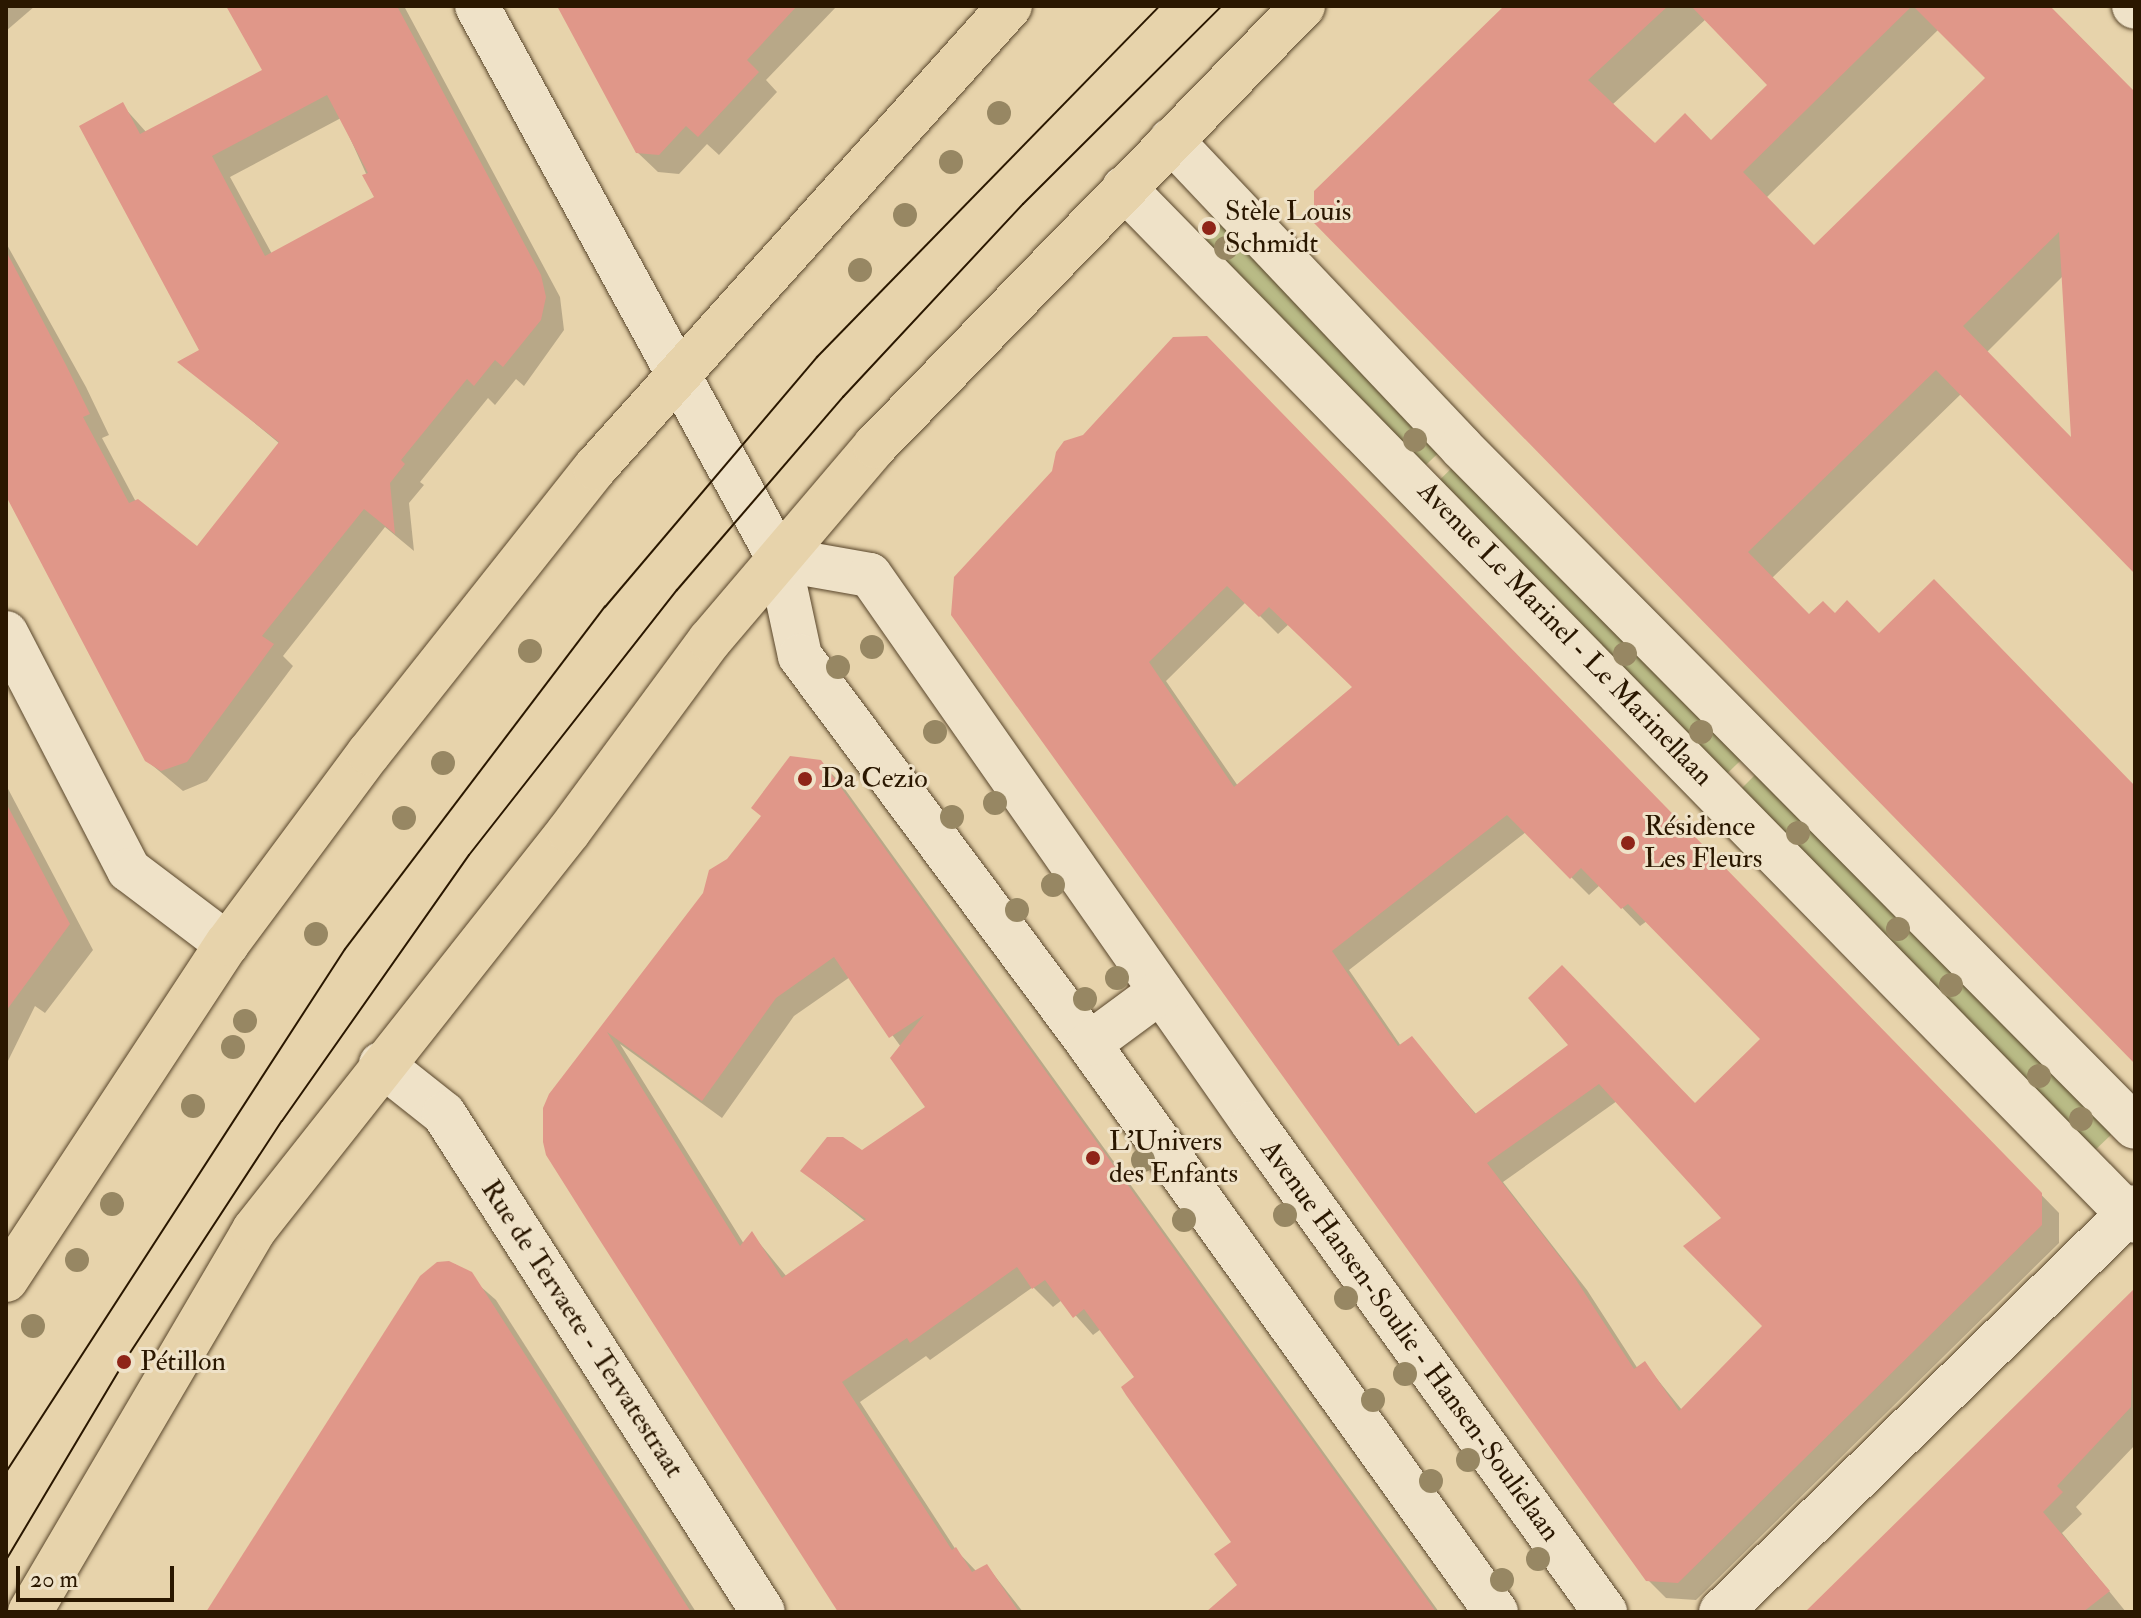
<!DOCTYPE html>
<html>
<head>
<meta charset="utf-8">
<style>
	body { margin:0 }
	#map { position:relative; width:2141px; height:1618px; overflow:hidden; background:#e7d3ab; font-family:"IM FELL Double Pica",serif }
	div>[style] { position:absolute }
	.green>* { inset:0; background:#b9bb86; transform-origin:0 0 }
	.shadow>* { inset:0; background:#0003 }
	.building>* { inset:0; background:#e09789 }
	.roads { filter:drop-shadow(0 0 2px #59462b) drop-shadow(0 0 2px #59462b) }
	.street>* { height:44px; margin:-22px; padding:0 22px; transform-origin:22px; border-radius:22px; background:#efe2c8 }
	.primary>* { height:44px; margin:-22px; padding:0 22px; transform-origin:22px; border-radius:22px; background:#e7d3ab }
	.tram>* { height:2px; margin:-1px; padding:0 1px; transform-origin:1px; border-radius:1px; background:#2a1700 }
	.trees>* { width:24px; height:24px; margin:-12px; border-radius:50%; background:#978763 }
	.dots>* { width:22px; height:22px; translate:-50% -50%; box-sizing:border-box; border:4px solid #efe2c8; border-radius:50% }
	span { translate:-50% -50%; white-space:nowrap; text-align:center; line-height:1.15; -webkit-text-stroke:6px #efe2c8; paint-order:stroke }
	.poi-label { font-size:28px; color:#2a1700 }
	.left { translate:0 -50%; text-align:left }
	.street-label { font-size:28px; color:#2a1700 }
	.frame { position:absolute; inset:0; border:8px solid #2a1700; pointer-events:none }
	.scale { position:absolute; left:16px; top:1566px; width:158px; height:36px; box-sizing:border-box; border:4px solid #2a1700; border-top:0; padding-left:10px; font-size:24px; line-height:28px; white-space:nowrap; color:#2a1700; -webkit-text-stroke:6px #efe2c8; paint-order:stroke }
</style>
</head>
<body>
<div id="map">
	<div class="green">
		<i style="left:1214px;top:215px;width:327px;height:27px;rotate:46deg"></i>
		<i style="left:1456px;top:464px;width:411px;height:24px;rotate:46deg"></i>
		<i style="clip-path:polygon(1757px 773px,2114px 1132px,2092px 1153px,1739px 791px)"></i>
	</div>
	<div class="shadow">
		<i style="clip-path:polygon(6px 6px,35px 6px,6px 31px)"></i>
		<i style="clip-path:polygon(evenodd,289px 6px,404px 6px,560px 297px,564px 330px,524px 386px,516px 379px,495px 405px,488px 398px,420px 482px,424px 485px,409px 503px,414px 551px,385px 527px,283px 656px,293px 666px,207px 781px,183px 791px,146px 760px,6px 493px,6px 243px,86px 387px,109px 435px,102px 438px,136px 502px,198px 549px,280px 444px,181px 362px,202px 351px,122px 105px,147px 133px,312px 48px,289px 6px,341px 118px,377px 198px,272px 254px,230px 177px,341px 118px)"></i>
		<i style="clip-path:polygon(559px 6px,837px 6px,766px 80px,777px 92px,719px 155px,707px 144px,679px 174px,658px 172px,637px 152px)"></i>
		<i style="clip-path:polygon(evenodd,1505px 6px,2049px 6px,2135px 93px,2135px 571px,1962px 393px,1772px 578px,1809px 616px,1835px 616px,1880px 636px,2135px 788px,2135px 1061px,1316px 222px,1505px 6px,1706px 19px,1770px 85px,1711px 142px,1655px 146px,1612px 105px,1706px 19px,1505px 6px,1939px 29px,1988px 78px,1814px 248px,1766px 198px,1939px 29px,1505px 6px,2063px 276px,2074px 442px,1986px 353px,2063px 276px)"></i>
		<i style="clip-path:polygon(evenodd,1207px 338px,2059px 1213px,2059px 1243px,1696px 1600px,1666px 1598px,1647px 1579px,953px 614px,1084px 437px,1207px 338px,1246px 602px,1278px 634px,1289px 624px,1354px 687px,1238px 786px,1166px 681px,1246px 602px,1207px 338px,1526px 832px,1589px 895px,1600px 885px,1640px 926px,1647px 921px,1763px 1039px,1695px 1106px,1571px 1046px,1477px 1115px,1411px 1039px,1401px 1046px,1349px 970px,1526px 832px,1207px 338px,1617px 1101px,1724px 1219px,1765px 1326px,1682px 1410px,1645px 1364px,1638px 1369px,1587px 1290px,1503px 1182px,1617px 1101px)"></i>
		<i style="clip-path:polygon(evenodd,820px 762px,839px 781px,1439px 1612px,1208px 1612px,1239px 1585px,1234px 1542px,1137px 1378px,1101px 1329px,1093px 1335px,1062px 1300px,1053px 1307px,1033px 1287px,930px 1360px,926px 1356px,860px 1402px,956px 1550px,977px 1572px,987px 1566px,1023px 1612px,841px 1612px,545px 1108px,729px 860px,820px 762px,850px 977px,901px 1047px,927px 1107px,862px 1153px,802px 1171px,865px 1221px,787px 1277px,752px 1234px,744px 1244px,620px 1044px,722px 1118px,794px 1016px,850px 977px)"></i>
		<i style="clip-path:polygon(6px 785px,93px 950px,45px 1013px,35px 1006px,6px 1065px)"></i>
		<i style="clip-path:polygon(438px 1264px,455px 1264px,496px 1300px,696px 1612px,209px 1612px,422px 1277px)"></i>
		<i style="clip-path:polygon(2119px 1307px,2135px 1307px,2135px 1445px,2076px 1507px,2082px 1514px,2062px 1533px,2126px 1612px,1909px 1612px)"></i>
	</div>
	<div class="building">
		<i style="clip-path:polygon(evenodd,226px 6px,397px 6px,541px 275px,546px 297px,541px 320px,503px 367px,495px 360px,474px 386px,467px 379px,401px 460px,405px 464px,390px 483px,395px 534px,364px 509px,262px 636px,274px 644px,187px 762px,161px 771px,145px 761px,6px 496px,6px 251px,66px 365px,90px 414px,83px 417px,129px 503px,138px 499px,197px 546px,279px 442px,177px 362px,199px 350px,79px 126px,123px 102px,140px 134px,262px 70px,226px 6px,327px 95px,368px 173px,362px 175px,374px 197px,265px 256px,212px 156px,327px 95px)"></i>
		<i style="clip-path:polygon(557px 6px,797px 6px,747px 60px,759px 72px,698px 137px,686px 126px,659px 155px,636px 153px)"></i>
		<i style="clip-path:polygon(evenodd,1504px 6px,1668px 6px,1588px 80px,1655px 143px,1685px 113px,1711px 140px,1767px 85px,1691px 6px,1912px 6px,1743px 172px,1814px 245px,1985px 78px,1913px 6px,2050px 6px,2135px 92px,2135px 574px,1936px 370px,1748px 552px,1809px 614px,1823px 601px,1835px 613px,1847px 600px,1879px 633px,1934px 579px,2135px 786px,2135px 1064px,1314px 223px,1314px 191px,1504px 6px,2059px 232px,2071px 437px,1963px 326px,2059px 232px)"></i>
		<i style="clip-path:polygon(evenodd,1207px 336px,2042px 1193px,2042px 1225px,1678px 1583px,1646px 1581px,951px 615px,954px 577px,1052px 471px,1056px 452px,1064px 441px,1083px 435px,1173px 337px,1207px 336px,1227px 586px,1259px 617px,1269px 607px,1352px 687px,1234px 787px,1149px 662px,1227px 586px,1207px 336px,1507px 815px,1570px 879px,1581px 868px,1621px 909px,1628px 904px,1760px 1039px,1695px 1103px,1562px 965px,1528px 998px,1568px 1045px,1475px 1114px,1412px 1036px,1398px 1046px,1332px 951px,1507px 815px,1207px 336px,1599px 1084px,1721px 1218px,1683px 1246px,1762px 1326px,1679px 1411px,1645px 1361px,1634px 1369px,1569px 1269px,1487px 1163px,1599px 1084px)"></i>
		<i style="clip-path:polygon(evenodd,790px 756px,821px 760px,1436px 1612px,1206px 1612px,1237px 1585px,1214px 1554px,1231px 1542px,1126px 1395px,1121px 1387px,1134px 1377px,1084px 1309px,1073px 1318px,1045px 1280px,1032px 1289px,1017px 1267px,910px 1343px,907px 1338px,842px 1382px,952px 1550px,956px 1547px,972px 1572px,987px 1564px,1019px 1612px,838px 1612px,592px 1228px,546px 1155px,543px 1142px,543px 1108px,549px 1094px,703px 893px,709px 870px,727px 859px,761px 816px,751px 808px,790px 756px,834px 957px,889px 1038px,924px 1015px,890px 1058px,925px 1107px,862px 1150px,843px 1137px,827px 1137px,800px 1171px,866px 1219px,782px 1278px,752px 1231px,740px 1246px,607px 1032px,702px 1101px,776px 998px,834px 957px)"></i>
		<i style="clip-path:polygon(6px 803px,70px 924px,6px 1011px)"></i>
		<i style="clip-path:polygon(449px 1261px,472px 1272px,691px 1612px,206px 1612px,420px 1276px,437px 1262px)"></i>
		<i style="clip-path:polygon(2135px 1288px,2131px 1407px,2057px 1486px,2063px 1492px,2043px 1512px,2110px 1591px,2083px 1612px,1805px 1612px)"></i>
	</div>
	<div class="roads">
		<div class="street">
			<i style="left:477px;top:6px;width:630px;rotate:61.36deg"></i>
			<i style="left:779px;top:559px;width:99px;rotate:77.8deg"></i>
			<i style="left:800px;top:656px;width:484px;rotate:53.3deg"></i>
			<i style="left:1089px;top:1044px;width:699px;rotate:54.38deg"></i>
			<i style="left:2134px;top:6px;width:1px;rotate:45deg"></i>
			<i style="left:1171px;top:140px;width:422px;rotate:46.6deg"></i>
			<i style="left:1461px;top:447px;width:957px;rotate:45.25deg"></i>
			<i style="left:1124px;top:188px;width:1445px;rotate:45.62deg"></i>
			<i style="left:779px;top:559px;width:92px;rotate:10deg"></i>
			<i style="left:870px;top:575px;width:669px;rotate:55.05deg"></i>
			<i style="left:1253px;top:1123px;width:603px;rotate:54.25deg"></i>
			<i style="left:6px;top:633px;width:267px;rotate:62.6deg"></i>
			<i style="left:129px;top:870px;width:123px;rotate:37.1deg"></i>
			<i style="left:1089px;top:1044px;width:89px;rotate:-36.4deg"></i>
			<i style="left:381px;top:1064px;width:80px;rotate:38.4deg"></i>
			<i style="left:444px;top:1114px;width:591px;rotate:57.36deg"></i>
			<i style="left:1721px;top:1612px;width:579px;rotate:-44.37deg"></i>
		</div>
		<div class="primary">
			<i style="left:6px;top:1280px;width:402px;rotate:-56.7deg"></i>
			<i style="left:227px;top:944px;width:238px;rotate:-53.4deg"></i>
			<i style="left:369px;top:753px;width:364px;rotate:-51.6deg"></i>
			<i style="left:595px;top:468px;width:621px;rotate:-48.07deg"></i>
			<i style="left:30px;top:1612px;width:443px;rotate:-59.6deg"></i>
			<i style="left:254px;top:1230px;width:508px;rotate:-51.71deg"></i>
			<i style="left:569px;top:831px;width:237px;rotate:-53.6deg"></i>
			<i style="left:710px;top:640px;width:255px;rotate:-49.6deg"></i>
			<i style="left:875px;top:446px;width:614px;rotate:-45.79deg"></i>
		</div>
	</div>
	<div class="tram">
		<i style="left:6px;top:1472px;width:623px;rotate:-57.05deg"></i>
		<i style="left:345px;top:949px;width:430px;rotate:-52.8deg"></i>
		<i style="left:605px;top:607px;width:328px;rotate:-49.7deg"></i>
		<i style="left:817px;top:357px;width:491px;rotate:-45.7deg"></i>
		<i style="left:6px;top:1560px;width:230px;rotate:-59.2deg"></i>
		<i style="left:124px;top:1362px;width:288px;rotate:-56.8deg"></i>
		<i style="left:282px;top:1121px;width:325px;rotate:-54.9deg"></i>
		<i style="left:469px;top:855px;width:337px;rotate:-51.9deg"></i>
		<i style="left:677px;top:590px;width:255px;rotate:-49.3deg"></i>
		<i style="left:843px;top:397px;width:264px;rotate:-47deg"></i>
		<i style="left:1023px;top:204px;width:281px;rotate:-44.9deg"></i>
	</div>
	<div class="trees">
		<i style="left:999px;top:113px"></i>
		<i style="left:951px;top:162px"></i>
		<i style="left:905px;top:215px"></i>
		<i style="left:1226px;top:248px"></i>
		<i style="left:860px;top:270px"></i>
		<i style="left:1415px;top:440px"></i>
		<i style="left:872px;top:647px"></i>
		<i style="left:530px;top:651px"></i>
		<i style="left:1625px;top:654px"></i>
		<i style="left:838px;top:667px"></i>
		<i style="left:935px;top:732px"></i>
		<i style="left:1701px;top:732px"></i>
		<i style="left:443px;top:763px"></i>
		<i style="left:995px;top:803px"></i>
		<i style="left:952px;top:817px"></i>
		<i style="left:404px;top:818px"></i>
		<i style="left:1798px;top:833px"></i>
		<i style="left:1053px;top:885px"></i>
		<i style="left:1017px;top:910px"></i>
		<i style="left:1898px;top:929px"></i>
		<i style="left:316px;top:934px"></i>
		<i style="left:1117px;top:978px"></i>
		<i style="left:1951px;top:985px"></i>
		<i style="left:1085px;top:999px"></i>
		<i style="left:245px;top:1021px"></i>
		<i style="left:233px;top:1047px"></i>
		<i style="left:2039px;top:1076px"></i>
		<i style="left:193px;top:1106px"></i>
		<i style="left:2081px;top:1119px"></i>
		<i style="left:1143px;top:1160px"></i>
		<i style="left:112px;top:1204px"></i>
		<i style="left:1285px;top:1215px"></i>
		<i style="left:1184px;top:1220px"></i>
		<i style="left:77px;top:1260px"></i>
		<i style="left:1346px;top:1298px"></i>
		<i style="left:33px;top:1326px"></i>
		<i style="left:1405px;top:1374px"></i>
		<i style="left:1373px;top:1400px"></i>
		<i style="left:1468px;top:1460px"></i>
		<i style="left:1431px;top:1481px"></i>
		<i style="left:1538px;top:1559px"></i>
		<i style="left:1502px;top:1580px"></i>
	</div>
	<div class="dots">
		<i style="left:1209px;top:228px;background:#8f2418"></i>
		<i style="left:805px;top:779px;background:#8f2418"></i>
		<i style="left:1628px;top:843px;background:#8f2418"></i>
		<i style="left:1093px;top:1158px;background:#8f2418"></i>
		<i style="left:124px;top:1362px;background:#8f2418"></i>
	</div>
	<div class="poi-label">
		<span class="left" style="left:1225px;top:228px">Stèle Louis<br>Schmidt</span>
		<span class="left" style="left:821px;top:779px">Da Cezio</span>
		<span class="left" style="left:1644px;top:843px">Résidence<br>Les Fleurs</span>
		<span class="left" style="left:1109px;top:1158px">L'Univers<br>des Enfants</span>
		<span class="left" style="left:140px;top:1362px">Pétillon</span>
	</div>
	<div class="street-label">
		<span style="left:1565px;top:634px;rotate:46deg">Avenue Le Marinel - Le Marinellaan</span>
		<span style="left:582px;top:1329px;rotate:57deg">Rue de Tervaete - Tervatestraat</span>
		<span style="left:1410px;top:1341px;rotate:54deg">Avenue Hansen-Soulie - Hansen-Soulielaan</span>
	</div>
	<div class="frame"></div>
	<div class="scale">20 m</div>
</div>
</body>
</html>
